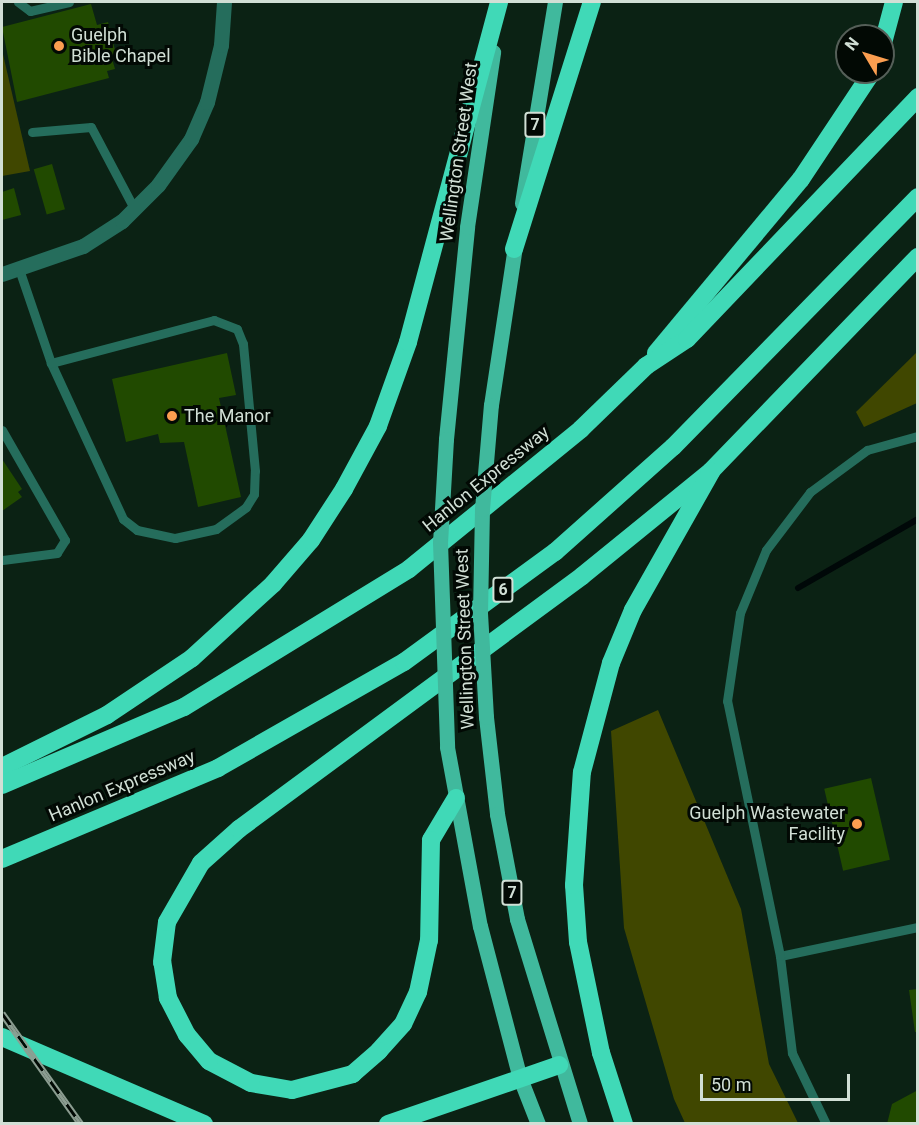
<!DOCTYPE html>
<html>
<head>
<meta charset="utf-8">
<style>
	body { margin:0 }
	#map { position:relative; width:919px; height:1125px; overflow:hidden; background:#0b2214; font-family:Roboto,sans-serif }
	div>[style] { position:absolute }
	.forest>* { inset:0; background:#404700 }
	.stream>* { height:6px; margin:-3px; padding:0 3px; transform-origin:3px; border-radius:3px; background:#000808 }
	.building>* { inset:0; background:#214a00; transform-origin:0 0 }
	.lane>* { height:9px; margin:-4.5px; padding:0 4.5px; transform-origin:4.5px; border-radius:4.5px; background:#256d5c }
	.street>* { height:15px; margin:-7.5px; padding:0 7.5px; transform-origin:7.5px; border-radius:7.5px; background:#256d5c }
	.primary>* { height:15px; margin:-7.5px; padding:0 7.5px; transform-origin:7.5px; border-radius:7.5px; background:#40b99d }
	.highway>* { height:18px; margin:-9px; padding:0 9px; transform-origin:9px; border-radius:9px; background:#40d9b7 }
	.rail>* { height:7px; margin-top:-3.5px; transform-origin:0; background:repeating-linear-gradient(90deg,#020904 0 14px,#8c9d91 0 28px); box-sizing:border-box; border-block:2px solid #8c9d91 }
	.primary-bridge>* { height:15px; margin:-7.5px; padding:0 7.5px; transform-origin:7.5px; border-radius:7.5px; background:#40b99d }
	.dots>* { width:16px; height:16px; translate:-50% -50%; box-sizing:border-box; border:3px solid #020904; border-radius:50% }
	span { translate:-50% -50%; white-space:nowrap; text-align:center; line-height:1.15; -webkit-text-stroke:6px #020904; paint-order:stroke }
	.shield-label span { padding:2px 4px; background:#020904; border:2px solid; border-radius:4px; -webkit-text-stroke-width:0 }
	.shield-label { font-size:16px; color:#d1dfd5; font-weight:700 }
	.poi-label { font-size:18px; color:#d1dfd5 }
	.left { translate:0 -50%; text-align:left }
	.right { translate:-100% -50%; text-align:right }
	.street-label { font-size:18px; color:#d1dfd5 }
	.frame { position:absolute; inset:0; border:3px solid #d1dfd5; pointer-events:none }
	.north { position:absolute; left:835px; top:24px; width:60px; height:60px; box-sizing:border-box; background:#020904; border:2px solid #555f58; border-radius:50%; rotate:308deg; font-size:16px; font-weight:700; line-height:24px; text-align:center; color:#d1dfd5 }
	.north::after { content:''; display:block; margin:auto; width:21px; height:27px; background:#fb9e50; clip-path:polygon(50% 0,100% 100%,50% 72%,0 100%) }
	.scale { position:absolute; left:700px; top:1074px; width:150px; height:27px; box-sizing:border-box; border:3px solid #d1dfd5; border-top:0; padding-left:8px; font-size:18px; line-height:21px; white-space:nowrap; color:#d1dfd5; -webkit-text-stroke:4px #020904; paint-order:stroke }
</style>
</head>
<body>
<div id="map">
	<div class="forest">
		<i style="clip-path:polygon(2px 50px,30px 171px,2px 176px)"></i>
		<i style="clip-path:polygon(917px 352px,917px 403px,864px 427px,856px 412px)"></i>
		<i style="clip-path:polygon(658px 710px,741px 909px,769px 1064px,798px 1123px,685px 1123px,674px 1099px,624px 928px,611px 731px)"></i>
	</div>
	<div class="stream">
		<i style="left:798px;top:588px;width:138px;rotate:-29.9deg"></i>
	</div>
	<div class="building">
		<i style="clip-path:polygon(91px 4px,97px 25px,108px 22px,116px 54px,111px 55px,115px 69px,107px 71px,109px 78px,17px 102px,2px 27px)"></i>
		<i style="left:52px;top:164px;width:47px;height:19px;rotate:74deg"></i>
		<i style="clip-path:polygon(14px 188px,21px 215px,2px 220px,2px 192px)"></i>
		<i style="clip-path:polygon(227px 353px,236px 395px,219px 398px,241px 497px,198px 507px,184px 442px,160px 443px,158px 434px,126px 442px,112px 379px)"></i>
		<i style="clip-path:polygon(2px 459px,22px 489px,18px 492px,22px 497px,2px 511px)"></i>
		<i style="left:871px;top:778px;width:84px;height:48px;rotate:77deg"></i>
		<i style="clip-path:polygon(918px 989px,918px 1032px,915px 1032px,909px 990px)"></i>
		<i style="clip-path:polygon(918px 1090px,918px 1124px,887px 1124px,892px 1104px)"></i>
	</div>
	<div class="lane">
		<i style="left:18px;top:2px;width:15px;rotate:37deg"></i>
		<i style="left:30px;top:11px;width:40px;rotate:-13deg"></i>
		<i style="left:32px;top:132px;width:59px;rotate:-4.8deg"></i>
		<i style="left:91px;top:127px;width:94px;rotate:62.1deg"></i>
		<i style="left:20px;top:272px;width:96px;rotate:71.2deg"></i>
		<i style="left:51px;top:363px;width:172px;rotate:65.2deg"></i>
		<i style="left:123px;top:519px;width:18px;rotate:38deg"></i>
		<i style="left:137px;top:530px;width:39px;rotate:12deg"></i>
		<i style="left:175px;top:538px;width:42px;rotate:-12.4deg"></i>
		<i style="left:216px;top:529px;width:37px;rotate:-36deg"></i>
		<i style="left:246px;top:507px;width:15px;rotate:-58deg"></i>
		<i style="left:254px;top:494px;width:23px;rotate:-88deg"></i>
		<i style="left:255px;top:471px;width:128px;rotate:-95.4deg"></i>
		<i style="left:243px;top:344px;width:16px;rotate:-112deg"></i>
		<i style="left:237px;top:329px;width:25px;rotate:-159deg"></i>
		<i style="left:214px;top:320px;width:169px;rotate:165.2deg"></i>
		<i style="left:2px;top:430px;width:127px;rotate:60.2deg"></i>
		<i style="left:65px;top:540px;width:15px;rotate:122deg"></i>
		<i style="left:57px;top:553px;width:55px;rotate:172.7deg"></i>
		<i style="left:780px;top:956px;width:141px;rotate:-11.9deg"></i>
		<i style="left:826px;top:1124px;width:79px;rotate:-115.6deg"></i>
		<i style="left:792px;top:1053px;width:98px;rotate:-97.1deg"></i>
		<i style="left:780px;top:956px;width:260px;rotate:-101.7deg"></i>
		<i style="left:727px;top:701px;width:89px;rotate:-81.6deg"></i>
		<i style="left:740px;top:613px;width:68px;rotate:-67.6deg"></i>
		<i style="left:766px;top:550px;width:73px;rotate:-52.8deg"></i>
		<i style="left:810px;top:492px;width:71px;rotate:-36.4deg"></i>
		<i style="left:867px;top:450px;width:53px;rotate:-15.4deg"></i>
	</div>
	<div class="street">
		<i style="left:2px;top:274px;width:86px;rotate:-19.1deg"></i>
		<i style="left:83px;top:246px;width:46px;rotate:-32.7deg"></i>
		<i style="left:122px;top:221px;width:51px;rotate:-45deg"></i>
		<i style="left:158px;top:185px;width:57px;rotate:-54.3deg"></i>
		<i style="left:191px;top:139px;width:40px;rotate:-66.6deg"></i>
		<i style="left:207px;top:102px;width:59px;rotate:-76.2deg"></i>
		<i style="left:221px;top:45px;width:43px;rotate:-86deg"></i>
	</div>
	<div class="primary">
		<i style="left:522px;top:203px;width:204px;rotate:-80.7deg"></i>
		<i style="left:491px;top:405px;width:168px;rotate:-81.4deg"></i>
		<i style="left:446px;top:439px;width:213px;rotate:-84.3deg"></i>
		<i style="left:467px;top:227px;width:177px;rotate:-81.5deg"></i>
		<i style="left:486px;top:717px;width:98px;rotate:83.5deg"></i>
		<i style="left:497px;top:814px;width:107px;rotate:79.2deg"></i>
		<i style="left:517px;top:919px;width:214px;rotate:72.9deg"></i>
		<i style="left:447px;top:747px;width:182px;rotate:79.6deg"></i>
		<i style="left:480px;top:926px;width:157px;rotate:75.3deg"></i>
		<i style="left:520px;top:1078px;width:49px;rotate:68.6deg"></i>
	</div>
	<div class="highway">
		<i style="left:883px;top:43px;width:42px;rotate:-75deg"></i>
		<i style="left:514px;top:249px;width:259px;rotate:-72.5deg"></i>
		<i style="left:656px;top:353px;width:226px;rotate:-50.2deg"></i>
		<i style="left:801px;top:179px;width:128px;rotate:-56.4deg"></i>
		<i style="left:2px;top:767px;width:117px;rotate:-26.3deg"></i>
		<i style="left:107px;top:715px;width:102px;rotate:-33.8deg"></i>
		<i style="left:192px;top:658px;width:110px;rotate:-42.4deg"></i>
		<i style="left:273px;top:584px;width:58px;rotate:-49.2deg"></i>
		<i style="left:311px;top:540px;width:61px;rotate:-57.1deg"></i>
		<i style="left:344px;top:489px;width:72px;rotate:-61.6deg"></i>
		<i style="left:378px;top:426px;width:89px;rotate:-70.3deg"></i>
		<i style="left:408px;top:342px;width:352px;rotate:-75deg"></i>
		<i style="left:2px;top:785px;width:198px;rotate:-23.2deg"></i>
		<i style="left:184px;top:707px;width:264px;rotate:-31.5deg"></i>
		<i style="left:409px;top:569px;width:222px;rotate:-39.1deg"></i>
		<i style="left:581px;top:429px;width:91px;rotate:-44.1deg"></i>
		<i style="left:646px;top:366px;width:49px;rotate:-33.4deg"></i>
		<i style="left:687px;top:339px;width:335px;rotate:-46.3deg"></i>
		<i style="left:456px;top:798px;width:49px;rotate:120.8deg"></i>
		<i style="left:431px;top:840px;width:100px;rotate:91.1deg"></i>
		<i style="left:429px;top:940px;width:53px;rotate:101.9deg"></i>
		<i style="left:418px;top:992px;width:35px;rotate:115deg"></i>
		<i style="left:403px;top:1024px;width:36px;rotate:132deg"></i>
		<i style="left:379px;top:1051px;width:35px;rotate:139deg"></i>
		<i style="left:353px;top:1074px;width:63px;rotate:165.3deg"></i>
		<i style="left:292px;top:1090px;width:42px;rotate:-170.3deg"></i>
		<i style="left:251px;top:1083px;width:47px;rotate:-152.4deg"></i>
		<i style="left:209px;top:1061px;width:34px;rotate:-130deg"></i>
		<i style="left:187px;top:1035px;width:42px;rotate:-117.2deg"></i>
		<i style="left:168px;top:998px;width:36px;rotate:-99deg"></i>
		<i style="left:162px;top:962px;width:40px;rotate:-82.9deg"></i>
		<i style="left:167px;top:922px;width:68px;rotate:-60deg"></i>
		<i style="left:201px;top:863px;width:51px;rotate:-41.8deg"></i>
		<i style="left:239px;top:829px;width:426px;rotate:-36.4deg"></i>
		<i style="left:582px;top:576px;width:166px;rotate:-39.1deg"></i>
		<i style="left:711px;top:471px;width:298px;rotate:-46deg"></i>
		<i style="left:2px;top:859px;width:234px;rotate:-22.8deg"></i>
		<i style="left:218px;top:768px;width:214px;rotate:-29.7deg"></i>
		<i style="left:404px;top:662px;width:187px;rotate:-36.1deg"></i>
		<i style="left:555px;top:552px;width:158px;rotate:-41.7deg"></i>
		<i style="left:673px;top:447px;width:350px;rotate:-45.6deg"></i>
		<i style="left:2px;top:1037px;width:220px;rotate:23.3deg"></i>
		<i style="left:388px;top:1124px;width:181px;rotate:-19deg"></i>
		<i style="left:624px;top:1124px;width:75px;rotate:-107.9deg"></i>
		<i style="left:601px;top:1053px;width:113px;rotate:-101.7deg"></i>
		<i style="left:578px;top:942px;width:57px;rotate:-94deg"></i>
		<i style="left:574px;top:885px;width:113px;rotate:-86deg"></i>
		<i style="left:582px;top:772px;width:113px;rotate:-75.1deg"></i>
		<i style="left:611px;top:663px;width:57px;rotate:-67.5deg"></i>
		<i style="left:633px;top:610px;width:159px;rotate:-60.5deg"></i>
	</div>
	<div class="rail">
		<i style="left:2px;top:1013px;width:136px;rotate:54.6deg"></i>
	</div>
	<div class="primary-bridge">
		<i style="left:446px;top:439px;width:103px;rotate:93.3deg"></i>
		<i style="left:440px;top:542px;width:205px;rotate:88deg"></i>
		<i style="left:486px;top:717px;width:104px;rotate:-93.3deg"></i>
		<i style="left:480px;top:613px;width:104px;rotate:-88.9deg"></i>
		<i style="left:482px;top:509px;width:104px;rotate:-85.1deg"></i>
	</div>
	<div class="dots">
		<i style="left:59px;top:46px;background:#fb9e50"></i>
		<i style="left:172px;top:416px;background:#fb9e50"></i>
		<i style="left:857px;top:824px;background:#fb9e50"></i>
	</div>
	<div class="shield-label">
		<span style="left:535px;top:125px">7</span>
		<span style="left:503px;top:590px">6</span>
		<span style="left:512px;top:893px">7</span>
	</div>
	<div class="poi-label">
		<span class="left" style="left:71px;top:46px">Guelph<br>Bible Chapel</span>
		<span class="left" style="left:184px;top:416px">The Manor</span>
		<span class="right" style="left:845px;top:824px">Guelph Wastewater<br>Facility</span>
	</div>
	<div class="street-label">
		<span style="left:459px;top:152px;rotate:-82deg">Wellington Street West</span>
		<span style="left:486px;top:479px;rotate:-39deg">Hanlon Expressway</span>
		<span style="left:465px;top:639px;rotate:-92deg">Wellington Street West</span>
		<span style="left:122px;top:786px;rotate:-23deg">Hanlon Expressway</span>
	</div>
	<div class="frame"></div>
	<div class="north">N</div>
	<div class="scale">50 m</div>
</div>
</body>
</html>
